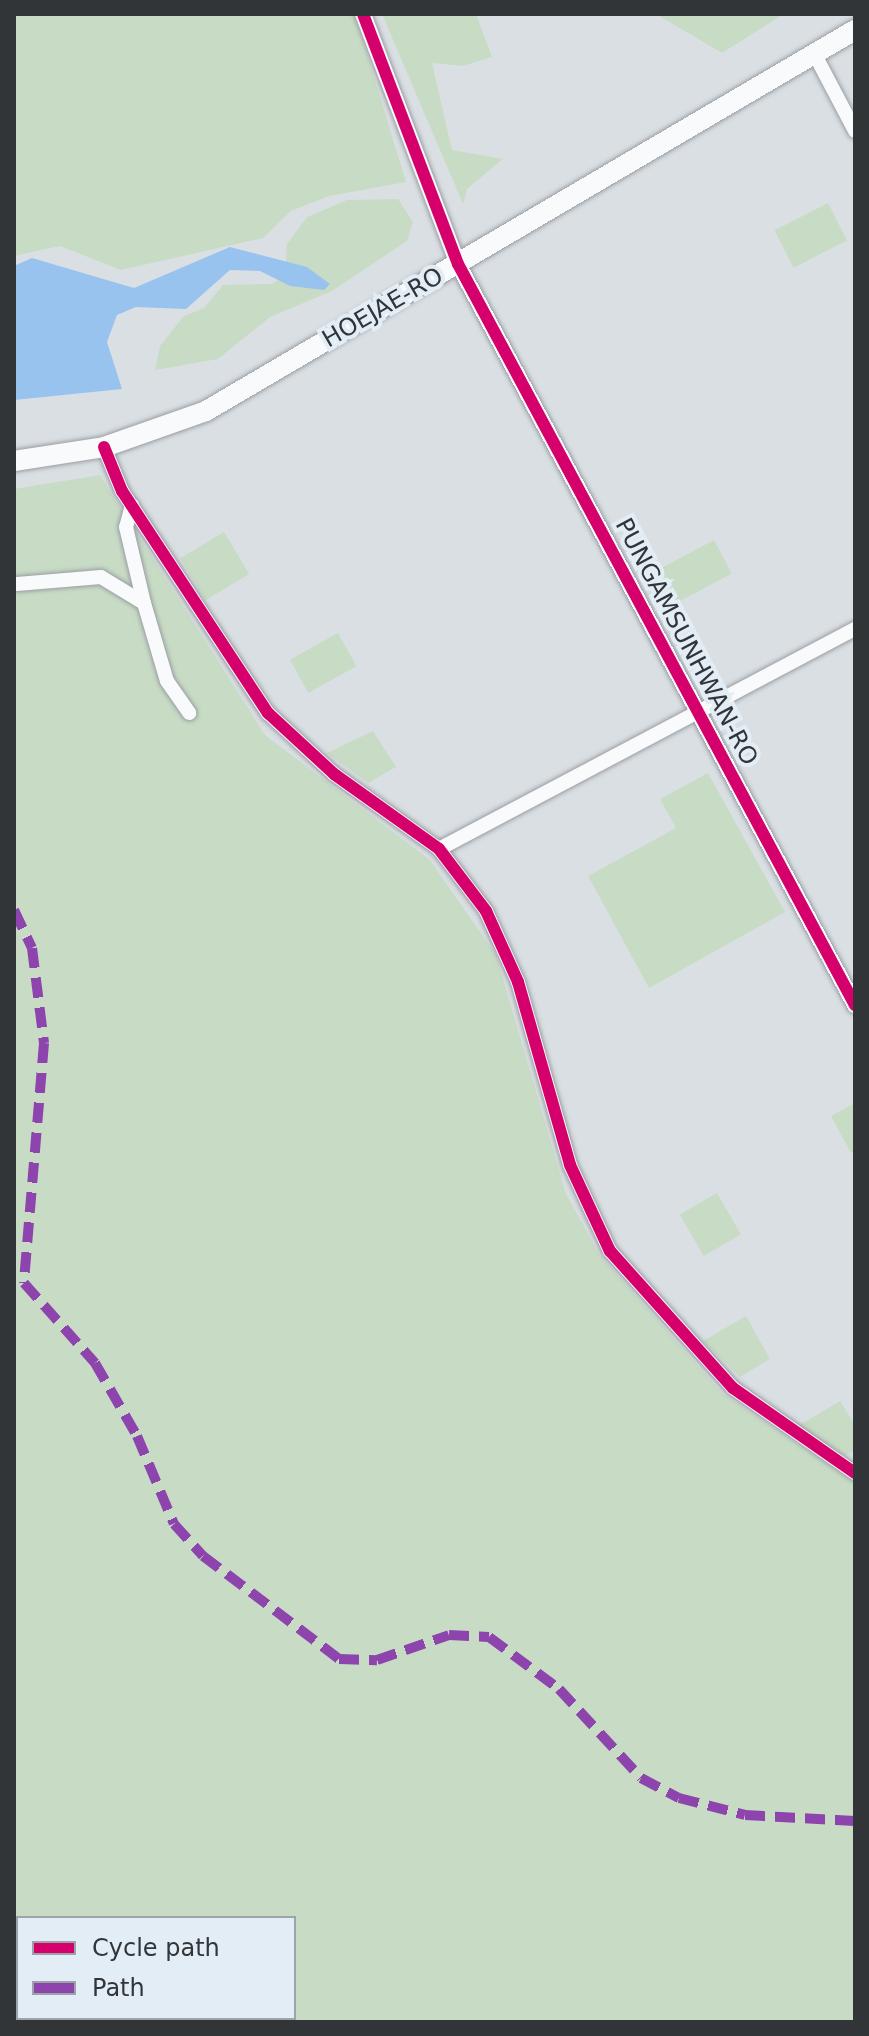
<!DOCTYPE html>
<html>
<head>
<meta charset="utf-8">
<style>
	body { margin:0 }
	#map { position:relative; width:869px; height:2036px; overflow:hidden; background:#dadfe4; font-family:"DejaVu Sans",sans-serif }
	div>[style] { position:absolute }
	.green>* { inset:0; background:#c8dcc5; transform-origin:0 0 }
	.water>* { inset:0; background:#98c3ee }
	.roads { filter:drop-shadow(0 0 2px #9a9ea2) drop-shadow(0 0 2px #9a9ea2) }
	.minor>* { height:14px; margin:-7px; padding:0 7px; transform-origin:7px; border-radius:7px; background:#f9fafb }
	.tertiary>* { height:16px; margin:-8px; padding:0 8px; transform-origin:8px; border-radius:8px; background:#f9fafb }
	.secondary>* { height:20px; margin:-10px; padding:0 10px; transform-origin:10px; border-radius:10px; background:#f9fafb }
	.quiet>* { height:10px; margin-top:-5px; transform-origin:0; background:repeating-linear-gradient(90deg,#8e44ad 0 20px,transparent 0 30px) }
	.cycleway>* { height:12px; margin:-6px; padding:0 6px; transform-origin:6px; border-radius:6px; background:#d6006c }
	span { translate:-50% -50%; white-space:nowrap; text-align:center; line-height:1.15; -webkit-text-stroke:8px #e3edf5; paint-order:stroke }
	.street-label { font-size:24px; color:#313538 }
	.frame { position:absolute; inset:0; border:16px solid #313538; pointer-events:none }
	.legend { position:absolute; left:16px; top:1916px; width:280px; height:104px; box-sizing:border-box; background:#e3edf5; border:2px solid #9ca3a9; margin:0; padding:10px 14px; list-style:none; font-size:24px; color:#313538 }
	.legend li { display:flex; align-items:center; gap:16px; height:40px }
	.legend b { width:40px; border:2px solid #9ca3a9 }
</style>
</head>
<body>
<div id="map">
	<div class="green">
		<i style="clip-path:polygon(14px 14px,355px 14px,406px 182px,329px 196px,291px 211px,263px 238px,121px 270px,60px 246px,14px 256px)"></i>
		<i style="clip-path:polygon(382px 14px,476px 14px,492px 57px,463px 66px,432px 63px,452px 150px,503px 159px,467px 189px,463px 204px)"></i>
		<i style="clip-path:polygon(656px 14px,784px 14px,722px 53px)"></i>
		<i style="clip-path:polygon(398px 199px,413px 222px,407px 241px,332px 291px,270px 317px,218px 359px,155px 370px,160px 346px,184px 316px,204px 308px,223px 285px,272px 284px,285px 275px,287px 244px,307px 217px,347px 200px)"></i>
		<i style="left:828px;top:203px;width:42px;height:60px;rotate:63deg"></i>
		<i style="clip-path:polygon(evenodd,100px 475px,265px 735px,430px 860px,496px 955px,566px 1194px,599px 1254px,723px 1394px,855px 1483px,855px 2022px,14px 2022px,14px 489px,100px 475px,18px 1918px,294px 1918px,294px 2018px,18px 2018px,18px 1918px)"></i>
		<i style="left:224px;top:532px;width:49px;height:51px;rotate:59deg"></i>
		<i style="left:714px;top:540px;width:38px;height:64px;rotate:62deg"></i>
		<i style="left:338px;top:633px;width:38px;height:55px;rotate:61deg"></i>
		<i style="clip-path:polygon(373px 731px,396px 767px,368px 783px,327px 753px)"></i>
		<i style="clip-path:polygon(708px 773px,785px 912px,649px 988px,588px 876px,676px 828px,660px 799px)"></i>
		<i style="clip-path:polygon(855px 1103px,855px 1150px,851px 1153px,831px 1116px)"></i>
		<i style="left:717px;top:1193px;width:48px;height:43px;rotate:60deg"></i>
		<i style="clip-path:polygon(746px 1316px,770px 1359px,740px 1377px,703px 1341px)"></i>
		<i style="clip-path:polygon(840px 1401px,855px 1425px,855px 1450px,845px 1456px,798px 1426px)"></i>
	</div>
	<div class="water">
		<i style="clip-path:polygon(230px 247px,307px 267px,330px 284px,324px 290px,290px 286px,260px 271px,230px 270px,186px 309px,136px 307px,117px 315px,107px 342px,122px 389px,14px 400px,14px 266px,32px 258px,134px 288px)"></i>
	</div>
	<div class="roads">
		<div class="minor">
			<i style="left:815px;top:55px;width:86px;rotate:62.2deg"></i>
			<i style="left:104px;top:447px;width:48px;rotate:67.8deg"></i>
			<i style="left:122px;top:491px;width:266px;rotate:56.7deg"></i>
			<i style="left:268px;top:713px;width:90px;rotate:42.7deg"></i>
			<i style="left:334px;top:774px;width:129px;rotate:35.5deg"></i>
			<i style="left:439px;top:849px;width:78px;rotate:52.8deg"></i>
			<i style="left:486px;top:911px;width:78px;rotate:65.7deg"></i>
			<i style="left:518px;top:982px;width:190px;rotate:74.1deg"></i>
			<i style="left:570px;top:1165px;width:95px;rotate:65.1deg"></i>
			<i style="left:610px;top:1251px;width:184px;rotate:48.1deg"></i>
			<i style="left:733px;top:1388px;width:149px;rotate:34.9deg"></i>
			<i style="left:132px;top:505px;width:23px;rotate:105deg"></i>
			<i style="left:126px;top:527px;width:78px;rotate:76.7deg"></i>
			<i style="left:17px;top:584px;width:84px;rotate:-4.8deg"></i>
			<i style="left:101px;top:577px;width:50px;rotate:31.2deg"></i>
			<i style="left:144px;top:603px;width:81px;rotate:73.6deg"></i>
			<i style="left:167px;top:681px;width:39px;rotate:55deg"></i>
			<i style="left:439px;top:849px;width:471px;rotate:-27.9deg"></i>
		</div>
		<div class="tertiary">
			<i style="left:363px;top:14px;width:267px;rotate:69.2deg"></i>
			<i style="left:458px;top:264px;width:841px;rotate:61.82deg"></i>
		</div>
		<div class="secondary">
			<i style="left:14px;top:461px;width:91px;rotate:-8.8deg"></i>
			<i style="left:104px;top:447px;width:108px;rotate:-19.4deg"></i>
			<i style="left:206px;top:411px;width:753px;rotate:-30.42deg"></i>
		</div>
	</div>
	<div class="quiet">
		<i style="left:14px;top:910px;width:42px;rotate:64.7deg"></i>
		<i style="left:32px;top:948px;width:96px;rotate:82.8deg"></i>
		<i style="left:44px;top:1043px;width:241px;rotate:94.8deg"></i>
		<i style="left:24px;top:1283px;width:107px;rotate:48.4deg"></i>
		<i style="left:95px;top:1363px;width:84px;rotate:60.1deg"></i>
		<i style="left:137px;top:1436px;width:95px;rotate:67.2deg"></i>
		<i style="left:174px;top:1524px;width:43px;rotate:47.8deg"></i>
		<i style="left:203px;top:1556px;width:171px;rotate:37.1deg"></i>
		<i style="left:339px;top:1659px;width:38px;rotate:2deg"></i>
		<i style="left:377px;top:1660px;width:76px;rotate:-19.1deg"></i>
		<i style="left:449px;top:1635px;width:40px;rotate:2.9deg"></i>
		<i style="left:489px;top:1637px;width:87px;rotate:36.6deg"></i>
		<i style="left:559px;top:1689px;width:121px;rotate:47.3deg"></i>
		<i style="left:641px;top:1778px;width:43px;rotate:27.8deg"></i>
		<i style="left:679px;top:1798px;width:68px;rotate:14.4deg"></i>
		<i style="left:745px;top:1815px;width:110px;rotate:3.1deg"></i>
	</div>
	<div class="cycleway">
		<i style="left:363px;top:14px;width:267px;rotate:69.2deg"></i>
		<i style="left:458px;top:264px;width:841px;rotate:61.82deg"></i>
		<i style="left:104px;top:447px;width:48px;rotate:67.8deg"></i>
		<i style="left:122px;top:491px;width:266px;rotate:56.7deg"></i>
		<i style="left:268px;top:713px;width:90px;rotate:42.7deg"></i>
		<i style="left:334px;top:774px;width:129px;rotate:35.5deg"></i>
		<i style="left:439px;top:849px;width:78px;rotate:52.8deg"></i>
		<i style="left:486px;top:911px;width:78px;rotate:65.7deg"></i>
		<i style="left:518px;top:982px;width:190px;rotate:74.1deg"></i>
		<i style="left:570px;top:1165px;width:95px;rotate:65.1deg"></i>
		<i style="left:610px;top:1251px;width:184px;rotate:48.1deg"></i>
		<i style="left:733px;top:1388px;width:149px;rotate:34.9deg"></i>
	</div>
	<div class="street-label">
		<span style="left:383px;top:308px;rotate:-30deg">HOEJAE-RO</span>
		<span style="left:686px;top:642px;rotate:62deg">PUNGAMSUNHWAN-RO</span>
	</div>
	<div class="frame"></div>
	<ul class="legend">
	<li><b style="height:10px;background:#d6006c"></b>Cycle path</li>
	<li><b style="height:10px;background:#8e44ad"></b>Path</li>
	</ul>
</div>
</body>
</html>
